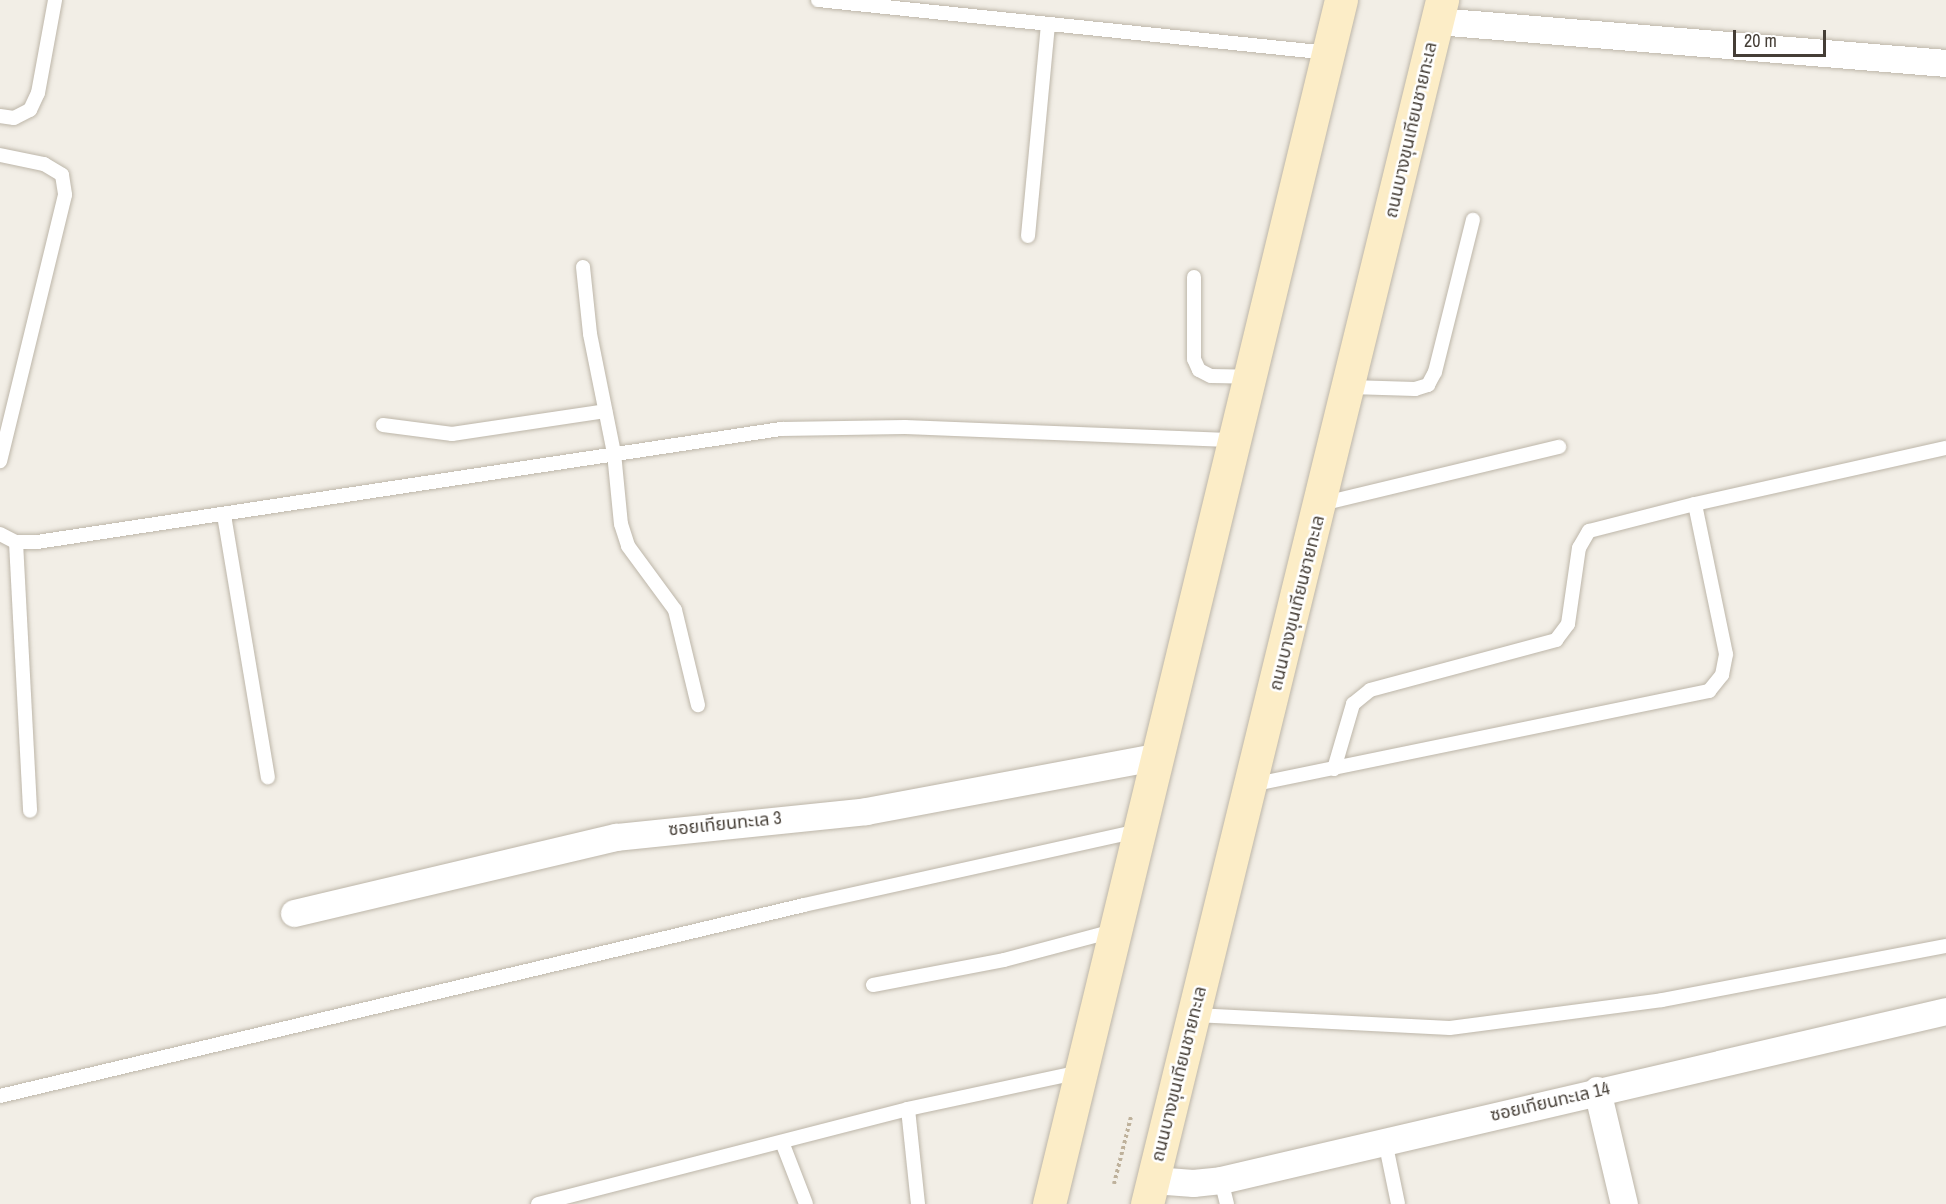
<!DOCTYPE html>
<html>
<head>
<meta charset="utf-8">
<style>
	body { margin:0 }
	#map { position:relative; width:1946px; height:1204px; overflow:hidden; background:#f2eee6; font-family:"Archivo Narrow","Noto Sans Thai",sans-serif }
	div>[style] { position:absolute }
	.path>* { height:4px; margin-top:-2px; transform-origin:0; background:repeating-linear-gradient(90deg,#beb19b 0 3px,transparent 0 6px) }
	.roads { filter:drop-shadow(0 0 2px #bdb6a9) drop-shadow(0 0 2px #bdb6a9) }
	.lane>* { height:14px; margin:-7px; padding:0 7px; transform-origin:7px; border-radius:7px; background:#fff }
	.street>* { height:27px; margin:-13.5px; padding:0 13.5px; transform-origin:13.5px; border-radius:13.5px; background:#fff }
	.secondary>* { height:33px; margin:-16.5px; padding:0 16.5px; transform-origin:16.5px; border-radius:16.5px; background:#fcedc7 }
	span { translate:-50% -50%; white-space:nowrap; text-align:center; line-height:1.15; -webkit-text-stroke:5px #fff; paint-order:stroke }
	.street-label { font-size:18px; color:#453e36 }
	.scale { position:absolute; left:1733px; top:30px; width:93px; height:27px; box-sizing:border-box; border:3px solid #453e36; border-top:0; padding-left:8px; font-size:18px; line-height:21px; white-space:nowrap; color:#453e36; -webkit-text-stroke:4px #fff; paint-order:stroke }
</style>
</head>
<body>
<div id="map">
	<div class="path">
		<i style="left:1114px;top:1184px;width:69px;rotate:-75.8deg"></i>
	</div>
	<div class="roads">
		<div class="lane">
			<i style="left:818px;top:0;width:514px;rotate:5.92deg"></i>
			<i style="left:0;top:116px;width:14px;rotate:8deg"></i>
			<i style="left:14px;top:118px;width:18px;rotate:-27deg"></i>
			<i style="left:30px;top:110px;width:19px;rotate:-65deg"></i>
			<i style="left:38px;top:93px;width:95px;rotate:-79.6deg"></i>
			<i style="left:0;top:155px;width:45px;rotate:11.6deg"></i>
			<i style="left:44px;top:164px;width:21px;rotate:31deg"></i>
			<i style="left:62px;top:175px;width:20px;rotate:81deg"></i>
			<i style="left:65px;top:195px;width:274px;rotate:103.7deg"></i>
			<i style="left:1028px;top:236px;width:212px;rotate:-84.6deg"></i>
			<i style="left:583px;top:267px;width:67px;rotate:84deg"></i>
			<i style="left:590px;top:334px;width:121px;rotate:78.6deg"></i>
			<i style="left:614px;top:453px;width:71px;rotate:84.4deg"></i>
			<i style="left:621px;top:524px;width:23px;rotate:72deg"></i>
			<i style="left:628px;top:546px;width:79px;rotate:53.7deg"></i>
			<i style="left:675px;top:610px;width:98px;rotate:76.4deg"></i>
			<i style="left:1194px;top:277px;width:82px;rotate:90deg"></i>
			<i style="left:1194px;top:359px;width:12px;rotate:66deg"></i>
			<i style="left:1199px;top:370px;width:13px;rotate:27deg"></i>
			<i style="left:1211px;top:376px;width:39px;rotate:1deg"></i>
			<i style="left:1350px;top:387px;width:65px;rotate:1.8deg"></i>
			<i style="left:1415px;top:389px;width:14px;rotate:-17deg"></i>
			<i style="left:1428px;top:385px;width:15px;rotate:-62deg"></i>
			<i style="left:1435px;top:372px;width:157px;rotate:-76deg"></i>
			<i style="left:383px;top:425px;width:70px;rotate:7.4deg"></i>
			<i style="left:452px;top:434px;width:155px;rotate:-8.5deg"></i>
			<i style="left:1321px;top:504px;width:245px;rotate:-13.5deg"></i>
			<i style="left:224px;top:515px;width:266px;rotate:80.5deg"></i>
			<i style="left:0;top:534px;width:18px;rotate:27deg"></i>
			<i style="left:16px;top:542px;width:21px"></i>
			<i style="left:37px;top:542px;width:753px;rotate:-8.64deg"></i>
			<i style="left:781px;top:429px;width:124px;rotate:-0.9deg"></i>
			<i style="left:905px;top:427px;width:330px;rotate:2.3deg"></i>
			<i style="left:16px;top:542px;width:269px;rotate:87deg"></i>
			<i style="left:1334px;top:769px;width:68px;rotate:-73.7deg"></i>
			<i style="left:1353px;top:704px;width:22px;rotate:-39deg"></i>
			<i style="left:1370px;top:690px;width:193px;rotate:-15deg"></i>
			<i style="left:1556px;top:640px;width:20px;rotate:-53deg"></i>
			<i style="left:1568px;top:624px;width:77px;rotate:-81.8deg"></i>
			<i style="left:1579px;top:548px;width:20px;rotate:-60deg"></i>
			<i style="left:1589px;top:531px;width:109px;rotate:-14.3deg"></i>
			<i style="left:1251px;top:785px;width:468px;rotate:-11.6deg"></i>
			<i style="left:1709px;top:691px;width:21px;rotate:-51deg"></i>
			<i style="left:1722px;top:675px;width:21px;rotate:-79deg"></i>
			<i style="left:1726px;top:654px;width:153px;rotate:-101.7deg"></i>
			<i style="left:1695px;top:504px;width:257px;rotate:-12.6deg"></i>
			<i style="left:873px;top:985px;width:133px;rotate:-10.8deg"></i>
			<i style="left:1004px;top:960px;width:113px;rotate:-14.9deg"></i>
			<i style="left:1195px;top:1015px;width:255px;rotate:2.9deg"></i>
			<i style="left:1450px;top:1028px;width:214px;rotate:-7.5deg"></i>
			<i style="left:1662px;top:1000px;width:289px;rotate:-10.8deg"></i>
			<i style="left:0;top:1096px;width:826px;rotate:-13.36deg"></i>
			<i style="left:804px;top:905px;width:342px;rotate:-12.5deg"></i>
			<i style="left:908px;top:1109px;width:96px;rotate:84deg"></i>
			<i style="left:1385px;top:1141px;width:64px;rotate:78.3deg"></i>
			<i style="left:782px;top:1142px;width:66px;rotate:68.8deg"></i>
			<i style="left:1221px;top:1180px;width:25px;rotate:76deg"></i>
			<i style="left:538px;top:1204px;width:382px;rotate:-14.4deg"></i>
			<i style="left:908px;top:1109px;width:177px;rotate:-12.1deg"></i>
		</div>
		<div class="street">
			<i style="left:1437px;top:21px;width:511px;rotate:4.72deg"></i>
			<i style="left:294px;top:913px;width:331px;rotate:-13.3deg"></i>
			<i style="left:616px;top:837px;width:251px;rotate:-5.9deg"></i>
			<i style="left:866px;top:811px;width:298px;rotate:-10.6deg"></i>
			<i style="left:1597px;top:1090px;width:117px;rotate:76.7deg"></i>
			<i style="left:1153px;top:1180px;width:40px;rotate:4.3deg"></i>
			<i style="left:1193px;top:1183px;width:28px;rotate:-6deg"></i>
			<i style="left:1221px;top:1180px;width:744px;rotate:-13.12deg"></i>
		</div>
		<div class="secondary">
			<i style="left:1049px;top:1204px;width:1239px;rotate:-76.37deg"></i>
			<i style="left:1147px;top:1204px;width:1240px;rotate:-76.23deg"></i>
		</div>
	</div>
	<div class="street-label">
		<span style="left:1411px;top:130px;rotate:-77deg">ถนนบางขุนเทียนชายทะเล</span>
		<span style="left:1297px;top:603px;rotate:-76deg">ถนนบางขุนเทียนชายทะเล</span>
		<span style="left:725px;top:824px;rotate:-6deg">ซอยเทียนทะเล 3</span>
		<span style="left:1179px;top:1074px;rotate:-76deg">ถนนบางขุนเทียนชายทะเล</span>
		<span style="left:1550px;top:1102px;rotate:-13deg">ซอยเทียนทะเล 14</span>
	</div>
	<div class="scale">20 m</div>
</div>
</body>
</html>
